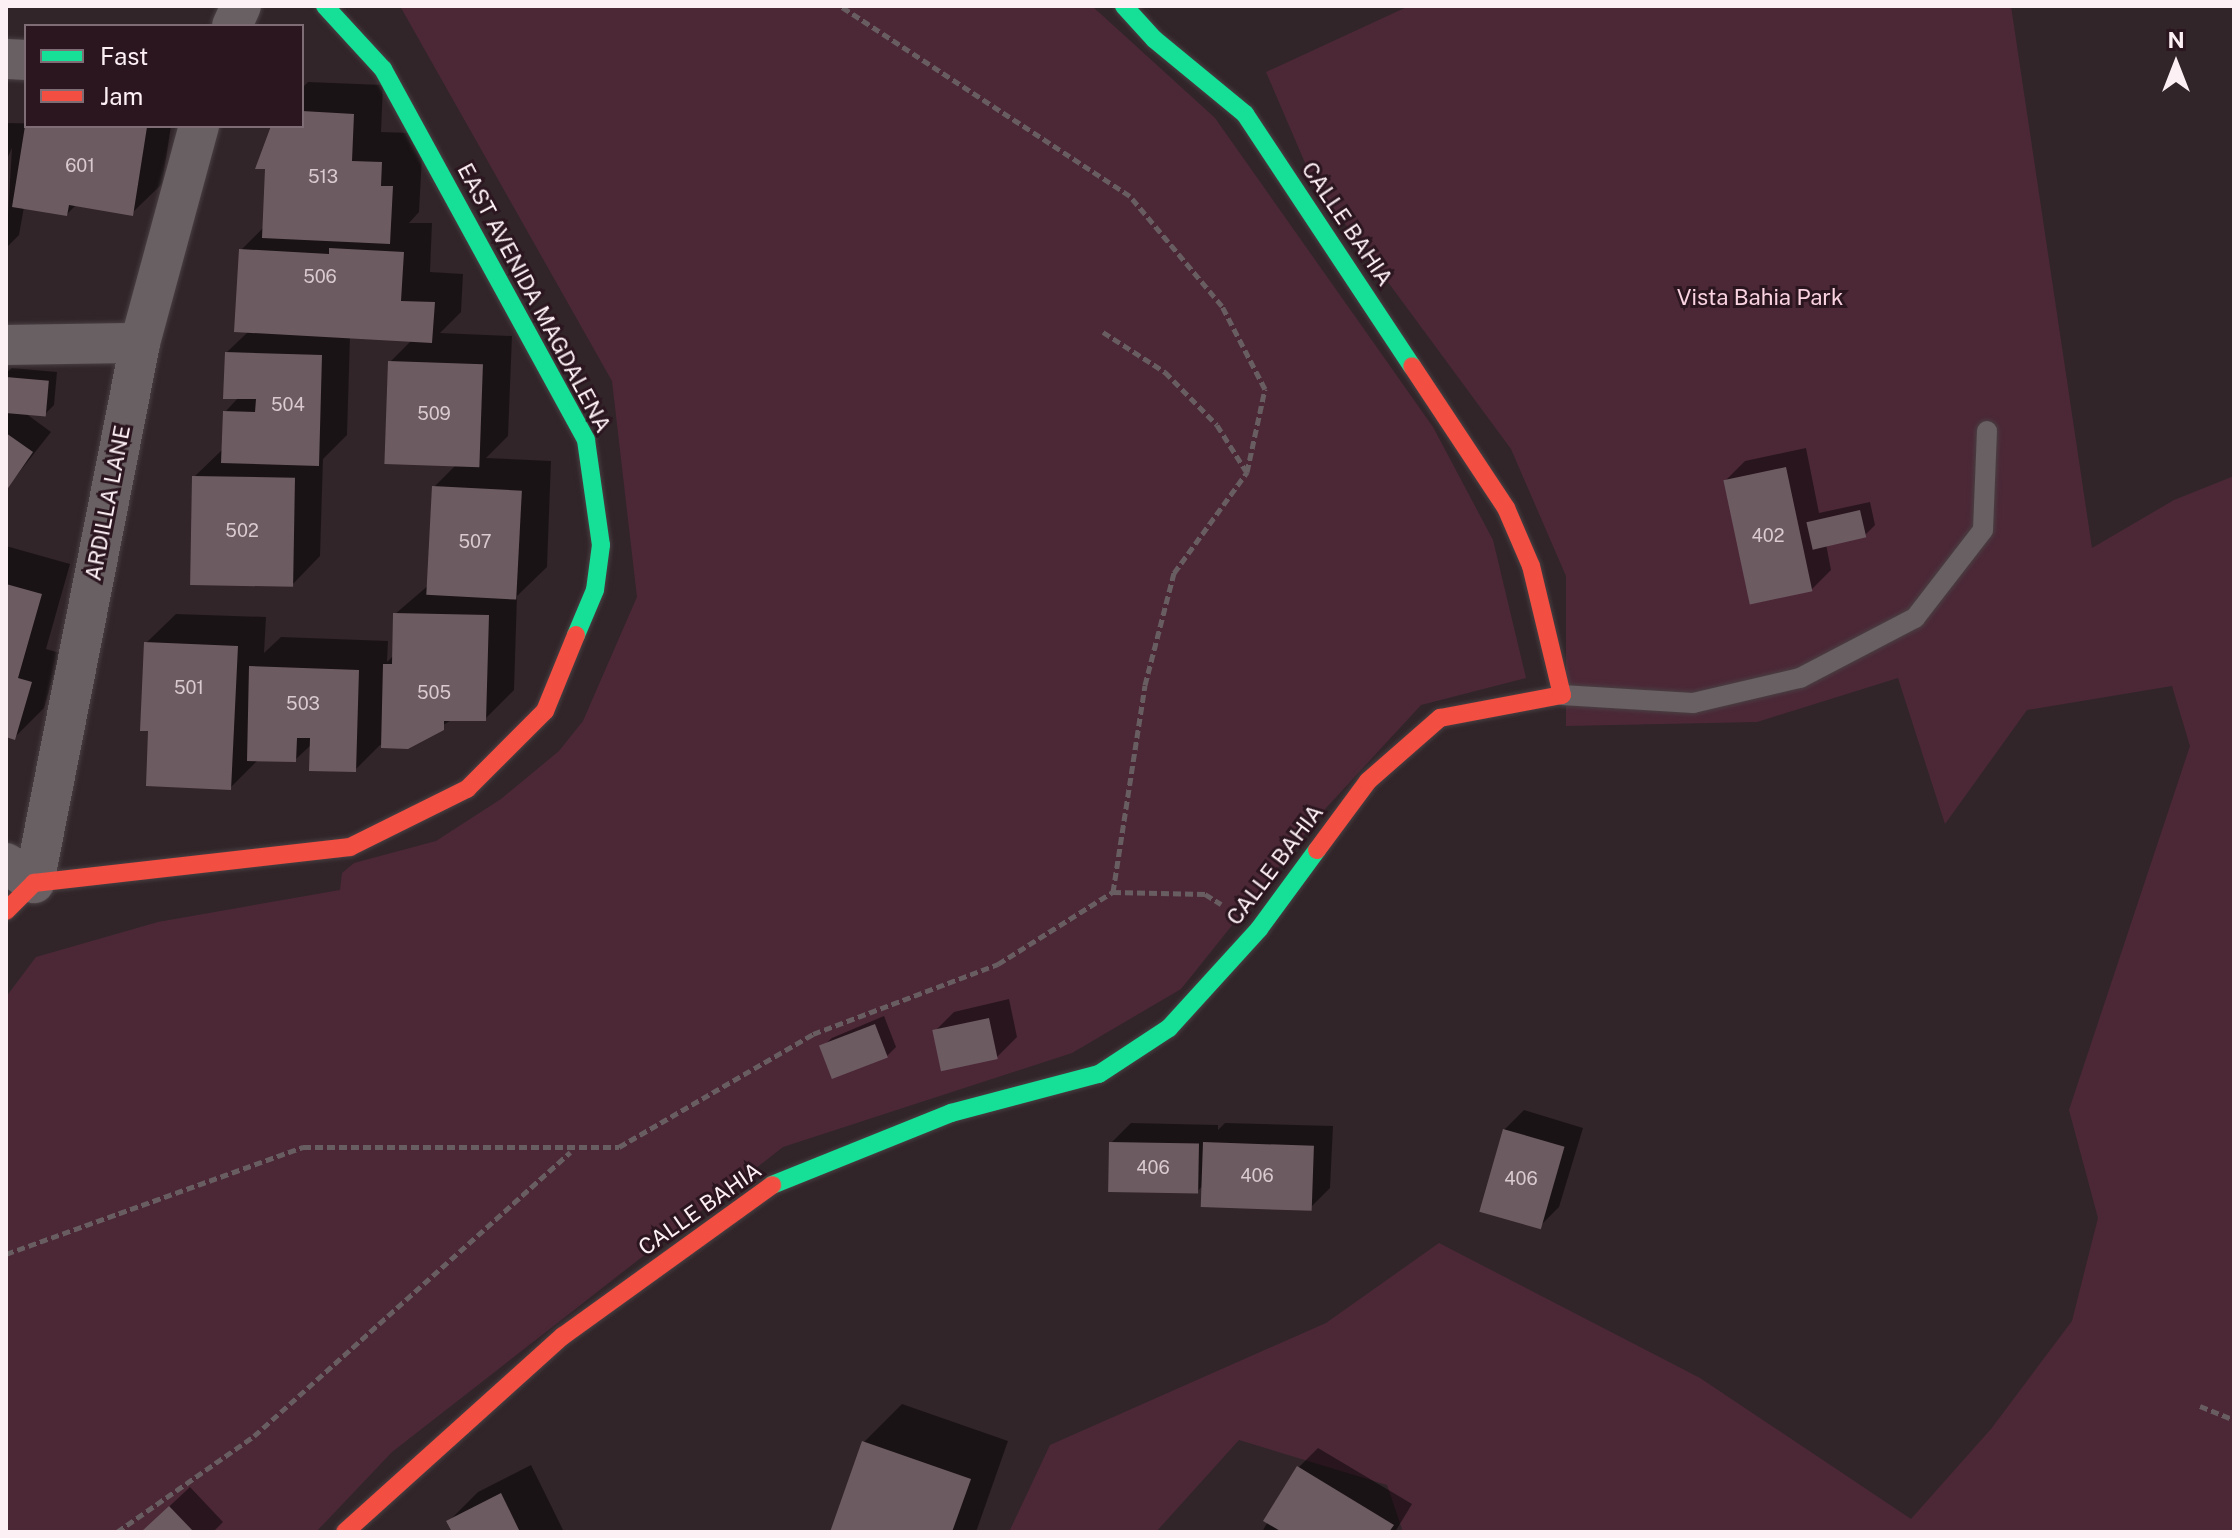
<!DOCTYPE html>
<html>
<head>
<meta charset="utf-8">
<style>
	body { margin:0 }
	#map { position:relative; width:2240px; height:1538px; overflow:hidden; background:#312529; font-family:"Public Sans",sans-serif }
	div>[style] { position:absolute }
	.green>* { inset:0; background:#4c2837 }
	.shadow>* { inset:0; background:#0007 }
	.building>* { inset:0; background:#6d5b62; transform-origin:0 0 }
	.path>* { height:5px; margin-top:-2.5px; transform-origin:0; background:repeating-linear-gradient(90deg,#685d60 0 8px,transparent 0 12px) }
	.roads { filter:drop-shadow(0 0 2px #494043) drop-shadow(0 0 2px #494043) }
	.lane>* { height:20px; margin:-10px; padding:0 10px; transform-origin:10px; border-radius:10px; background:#696063 }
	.street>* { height:40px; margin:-20px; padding:0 20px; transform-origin:20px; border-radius:20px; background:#696063 }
	.fast>* { height:18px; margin:-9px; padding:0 9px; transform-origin:9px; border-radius:9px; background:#16e098 }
	.jam>* { height:18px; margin:-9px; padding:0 9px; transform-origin:9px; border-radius:9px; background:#f24e42 }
	span { translate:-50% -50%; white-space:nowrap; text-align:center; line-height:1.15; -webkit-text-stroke:6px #2b161f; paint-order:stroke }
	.number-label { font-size:18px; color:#d9cbd0 }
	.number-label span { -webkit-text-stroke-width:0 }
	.street-label { font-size:22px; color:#fdf0f5 }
	.park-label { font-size:22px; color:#fad3e1 }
	.frame { position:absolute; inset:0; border:8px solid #fdf0f5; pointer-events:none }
	.legend { position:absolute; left:24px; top:24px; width:280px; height:104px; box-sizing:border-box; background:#2b161f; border:2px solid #7f6d75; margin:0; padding:10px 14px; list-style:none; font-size:24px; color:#fdf0f5 }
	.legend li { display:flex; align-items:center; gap:16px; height:40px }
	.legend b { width:40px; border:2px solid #7f6d75 }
	.north { position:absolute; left:2136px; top:24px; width:80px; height:80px; -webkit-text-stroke:6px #2b161f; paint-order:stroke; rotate:0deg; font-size:22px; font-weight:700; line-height:32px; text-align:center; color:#fdf0f5 }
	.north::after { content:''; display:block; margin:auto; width:28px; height:36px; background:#fdf0f5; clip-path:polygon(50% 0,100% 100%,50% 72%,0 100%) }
</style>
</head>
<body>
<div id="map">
	<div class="green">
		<i style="clip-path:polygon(400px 6px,1092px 6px,1215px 118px,1433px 427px,1493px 540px,1526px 678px,1421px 705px,1326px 808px,1181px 989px,1072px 1053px,783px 1147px,392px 1452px,316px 1532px,6px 1532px,6px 997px,36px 957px,158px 922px,340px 890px,342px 873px,354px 863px,436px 841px,501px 799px,559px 751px,583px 721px,637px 597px,612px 381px)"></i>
		<i style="clip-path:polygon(1409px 6px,2011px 6px,2092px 548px,2174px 500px,2234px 476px,2234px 1532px,1403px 1532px,1387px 1485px,1239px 1440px,1156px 1532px,1009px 1532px,1050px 1445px,1326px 1323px,1439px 1243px,1700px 1378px,1911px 1519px,1991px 1429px,2072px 1321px,2098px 1218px,2069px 1110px,2190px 746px,2172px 686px,2027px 710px,1945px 824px,1898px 678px,1757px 722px,1566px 726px,1566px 576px,1511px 449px,1312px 179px,1266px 72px)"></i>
	</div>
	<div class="shadow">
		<i style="clip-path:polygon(308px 82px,383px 85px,381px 132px,411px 133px,422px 157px,419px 212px,409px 223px,432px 223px,430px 272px,463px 274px,461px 312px,440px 333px,512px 336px,508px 436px,486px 458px,551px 461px,547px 567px,517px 596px,514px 690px,485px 719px,453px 719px,408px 747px,380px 745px,355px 770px,312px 744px,295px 760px,259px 759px,230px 788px,150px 730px,146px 643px,176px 614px,266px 617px,264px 653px,281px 637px,388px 641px,387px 662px,394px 655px,395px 614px,430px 584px,434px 487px,456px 465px,390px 362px,412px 340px,350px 337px,347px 435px,323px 459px,320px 556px,291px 586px,194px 477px,224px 448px,225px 412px,239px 397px,227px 352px,249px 331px,241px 250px,265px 226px,273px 126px,302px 126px,302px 88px)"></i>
		<i style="clip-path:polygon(6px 123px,171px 126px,162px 184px,132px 213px,77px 204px,67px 214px,24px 207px,19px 235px,6px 248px,12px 148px,6px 161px)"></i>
		<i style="clip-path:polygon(12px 368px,57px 372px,54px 405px,44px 415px,25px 413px,51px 432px,6px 489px,6px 373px)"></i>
		<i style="clip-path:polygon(1806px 448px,1819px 513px,1870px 502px,1875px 525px,1865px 535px,1826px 544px,1831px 570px,1811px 590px,1725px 481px,1745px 461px)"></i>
		<i style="clip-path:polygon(6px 546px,70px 564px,46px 649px,60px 653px,44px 708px,14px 738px,6px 735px)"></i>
		<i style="clip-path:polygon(1009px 999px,1017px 1037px,997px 1057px,934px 1032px,954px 1012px)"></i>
		<i style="clip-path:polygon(884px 1016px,896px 1047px,887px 1056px,822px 1047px,832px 1038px)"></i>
		<i style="clip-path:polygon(1524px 1110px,1583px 1128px,1559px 1207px,1539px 1227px,1504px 1130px)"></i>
		<i style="clip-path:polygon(1131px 1123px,1218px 1125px,1218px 1130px,1225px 1123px,1333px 1126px,1330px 1188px,1310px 1208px,1203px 1185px,1197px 1192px,1111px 1143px)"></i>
		<i style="clip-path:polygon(902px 1404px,1008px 1441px,976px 1532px,832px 1532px,864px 1442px)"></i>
		<i style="clip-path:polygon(1318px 1448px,1412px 1504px,1395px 1532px,1262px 1532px,1298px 1468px)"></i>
		<i style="clip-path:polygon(531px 1465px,564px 1532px,454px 1532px,449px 1521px,478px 1492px)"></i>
		<i style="clip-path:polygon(190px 1487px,223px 1522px,213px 1532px,142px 1532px)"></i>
	</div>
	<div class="building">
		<i style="clip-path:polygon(302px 111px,354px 114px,352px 161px,382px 162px,381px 186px,393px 186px,390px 244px,262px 238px,265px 169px,255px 169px,271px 126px,302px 126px)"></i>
		<i style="clip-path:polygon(25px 126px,147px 127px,133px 216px,69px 205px,67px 216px,12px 207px)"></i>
		<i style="clip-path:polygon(329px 248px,404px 252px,401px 301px,435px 302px,432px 343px,234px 332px,239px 249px,329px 254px)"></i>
		<i style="clip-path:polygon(225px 352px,322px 355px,319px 466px,221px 463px,223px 411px,255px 412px,256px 399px,223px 399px)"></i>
		<i style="left:388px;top:361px;width:95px;height:103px;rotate:2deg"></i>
		<i style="left:6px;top:377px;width:43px;height:36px;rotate:5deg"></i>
		<i style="clip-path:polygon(6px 433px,33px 452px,6px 491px)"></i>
		<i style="left:1786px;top:467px;width:127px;height:64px;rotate:78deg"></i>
		<i style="left:192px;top:476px;width:103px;height:109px;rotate:1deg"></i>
		<i style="left:432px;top:486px;width:90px;height:109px;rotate:3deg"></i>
		<i style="left:1860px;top:510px;width:28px;height:55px;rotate:77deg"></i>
		<i style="clip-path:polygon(6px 584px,42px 594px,18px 678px,32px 682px,15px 740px,6px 737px)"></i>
		<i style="clip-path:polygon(393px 613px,489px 615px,486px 721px,444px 721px,444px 730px,408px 749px,381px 748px,383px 664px,392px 664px)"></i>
		<i style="clip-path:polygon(144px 642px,238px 646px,231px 790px,146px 786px,148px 731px,140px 731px)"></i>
		<i style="clip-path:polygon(249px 666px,359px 670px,356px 772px,309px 771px,310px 738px,297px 738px,296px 762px,247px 761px)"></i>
		<i style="left:989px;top:1018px;width:42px;height:58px;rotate:78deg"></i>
		<i style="left:875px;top:1024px;width:36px;height:60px;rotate:69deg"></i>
		<i style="left:1503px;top:1129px;width:64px;height:86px;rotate:16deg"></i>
		<i style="left:1109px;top:1142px;width:90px;height:50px;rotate:1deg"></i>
		<i style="left:1203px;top:1142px;width:111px;height:65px;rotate:2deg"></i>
		<i style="clip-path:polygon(862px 1441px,971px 1479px,952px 1532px,830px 1532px)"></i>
		<i style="clip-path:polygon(1297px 1466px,1394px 1525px,1389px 1532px,1282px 1532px,1263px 1521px)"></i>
		<i style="clip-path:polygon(501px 1493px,520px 1532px,452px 1532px,446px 1521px)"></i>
		<i style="clip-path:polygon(169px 1506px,194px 1532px,141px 1532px)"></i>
	</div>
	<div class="path">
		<i style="left:1103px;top:332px;width:74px;rotate:32.8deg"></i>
		<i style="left:1165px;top:372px;width:74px;rotate:45.5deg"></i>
		<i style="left:1217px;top:425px;width:54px;rotate:57.8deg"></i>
		<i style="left:1113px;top:892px;width:92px;rotate:1.2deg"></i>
		<i style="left:1205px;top:894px;width:19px;rotate:32deg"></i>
		<i style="left:6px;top:1254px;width:316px;rotate:-19.8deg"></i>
		<i style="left:303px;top:1147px;width:316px"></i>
		<i style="left:619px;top:1147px;width:225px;rotate:-30.2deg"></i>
		<i style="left:813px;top:1034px;width:198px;rotate:-20.7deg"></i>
		<i style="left:998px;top:964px;width:136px;rotate:-32.1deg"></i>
		<i style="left:1113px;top:892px;width:209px;rotate:-81.2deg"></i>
		<i style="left:1145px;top:685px;width:116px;rotate:-75.5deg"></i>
		<i style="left:1174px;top:573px;width:125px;rotate:-54.1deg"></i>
		<i style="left:1247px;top:472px;width:85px;rotate:-77.8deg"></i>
		<i style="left:1265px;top:389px;width:93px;rotate:-117.4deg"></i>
		<i style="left:1222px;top:306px;width:143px;rotate:-129.9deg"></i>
		<i style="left:1130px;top:196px;width:346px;rotate:-146.7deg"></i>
		<i style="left:2200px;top:1406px;width:37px;rotate:22deg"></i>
		<i style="left:117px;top:1532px;width:167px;rotate:-35deg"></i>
		<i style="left:254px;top:1436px;width:425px;rotate:-41.9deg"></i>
	</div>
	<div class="roads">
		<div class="lane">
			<i style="left:1562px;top:695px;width:131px;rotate:3.5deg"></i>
			<i style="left:1693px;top:703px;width:110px;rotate:-13.2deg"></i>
			<i style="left:1800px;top:678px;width:130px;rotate:-27.6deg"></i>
			<i style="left:1915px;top:618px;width:111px;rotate:-52.3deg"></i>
			<i style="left:1983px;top:530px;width:99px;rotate:-87.7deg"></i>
		</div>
		<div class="street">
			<i style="left:232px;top:26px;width:22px;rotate:-66deg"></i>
			<i style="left:6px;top:59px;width:20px;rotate:3deg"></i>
			<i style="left:6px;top:345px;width:134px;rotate:-0.9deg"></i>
			<i style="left:6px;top:863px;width:34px;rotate:36deg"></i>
			<i style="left:34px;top:883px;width:550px;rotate:-78.89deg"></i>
			<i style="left:140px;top:343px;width:225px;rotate:-74.8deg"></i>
		</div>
		<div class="fast">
			<i style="left:325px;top:6px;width:86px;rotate:47.4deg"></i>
			<i style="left:383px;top:69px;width:423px;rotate:61.3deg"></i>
			<i style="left:586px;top:440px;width:106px;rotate:81.9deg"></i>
			<i style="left:601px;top:545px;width:45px;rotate:97.6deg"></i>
			<i style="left:595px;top:590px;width:49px;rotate:112.9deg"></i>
			<i style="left:1124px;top:6px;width:45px;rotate:47.7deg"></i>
			<i style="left:1154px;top:39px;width:118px;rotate:39.5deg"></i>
			<i style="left:1245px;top:114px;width:302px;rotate:56.5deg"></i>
			<i style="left:772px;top:1185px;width:193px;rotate:-21.9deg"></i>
			<i style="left:951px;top:1113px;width:153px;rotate:-14.8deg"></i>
			<i style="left:1099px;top:1074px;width:84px;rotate:-33.3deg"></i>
			<i style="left:1169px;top:1028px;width:134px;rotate:-47.7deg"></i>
			<i style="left:1259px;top:929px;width:98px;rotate:-53.7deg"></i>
		</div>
		<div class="jam">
			<i style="left:1317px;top:850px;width:86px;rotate:-53.5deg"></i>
			<i style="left:1368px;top:781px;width:96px;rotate:-41.2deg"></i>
			<i style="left:1440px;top:718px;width:124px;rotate:-10.7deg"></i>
			<i style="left:1562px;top:695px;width:133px;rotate:-103.5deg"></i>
			<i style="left:1531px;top:566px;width:63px;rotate:-113.3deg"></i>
			<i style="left:1506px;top:508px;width:170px;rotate:-123.5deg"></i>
			<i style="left:6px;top:911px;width:40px;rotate:-45deg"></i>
			<i style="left:34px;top:883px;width:318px;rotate:-6.5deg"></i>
			<i style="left:350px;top:847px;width:131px;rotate:-26.4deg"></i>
			<i style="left:467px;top:789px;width:110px;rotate:-45deg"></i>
			<i style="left:545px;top:711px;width:82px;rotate:-67.8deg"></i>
			<i style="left:345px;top:1532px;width:293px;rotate:-42deg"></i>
			<i style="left:563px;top:1336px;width:258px;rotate:-35.8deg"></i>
		</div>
	</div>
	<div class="number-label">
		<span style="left:80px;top:166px">601</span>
		<span style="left:323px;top:177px">513</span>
		<span style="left:320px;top:277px">506</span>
		<span style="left:288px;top:405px">504</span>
		<span style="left:434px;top:414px">509</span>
		<span style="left:242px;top:531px">502</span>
		<span style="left:1768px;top:536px">402</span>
		<span style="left:475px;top:542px">507</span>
		<span style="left:189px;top:688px">501</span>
		<span style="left:434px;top:693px">505</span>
		<span style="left:303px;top:704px">503</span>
		<span style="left:1153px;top:1168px">406</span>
		<span style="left:1257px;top:1176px">406</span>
		<span style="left:1521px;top:1179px">406</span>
	</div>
	<div class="street-label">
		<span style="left:1347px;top:224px;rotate:56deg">CALLE BAHIA</span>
		<span style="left:534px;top:298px;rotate:62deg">EAST AVENIDA MAGDALENA</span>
		<span style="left:108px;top:503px;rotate:-79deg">ARDILLA LANE</span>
		<span style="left:1275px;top:865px;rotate:-53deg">CALLE BAHIA</span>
		<span style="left:700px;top:1209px;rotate:-35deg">CALLE BAHIA</span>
	</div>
	<div class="park-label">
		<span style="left:1760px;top:298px">Vista Bahia Park</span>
	</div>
	<div class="frame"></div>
	<ul class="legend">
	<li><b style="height:10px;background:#16e098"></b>Fast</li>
	<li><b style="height:10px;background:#f24e42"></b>Jam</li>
	</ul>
	<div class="north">N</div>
</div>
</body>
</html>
